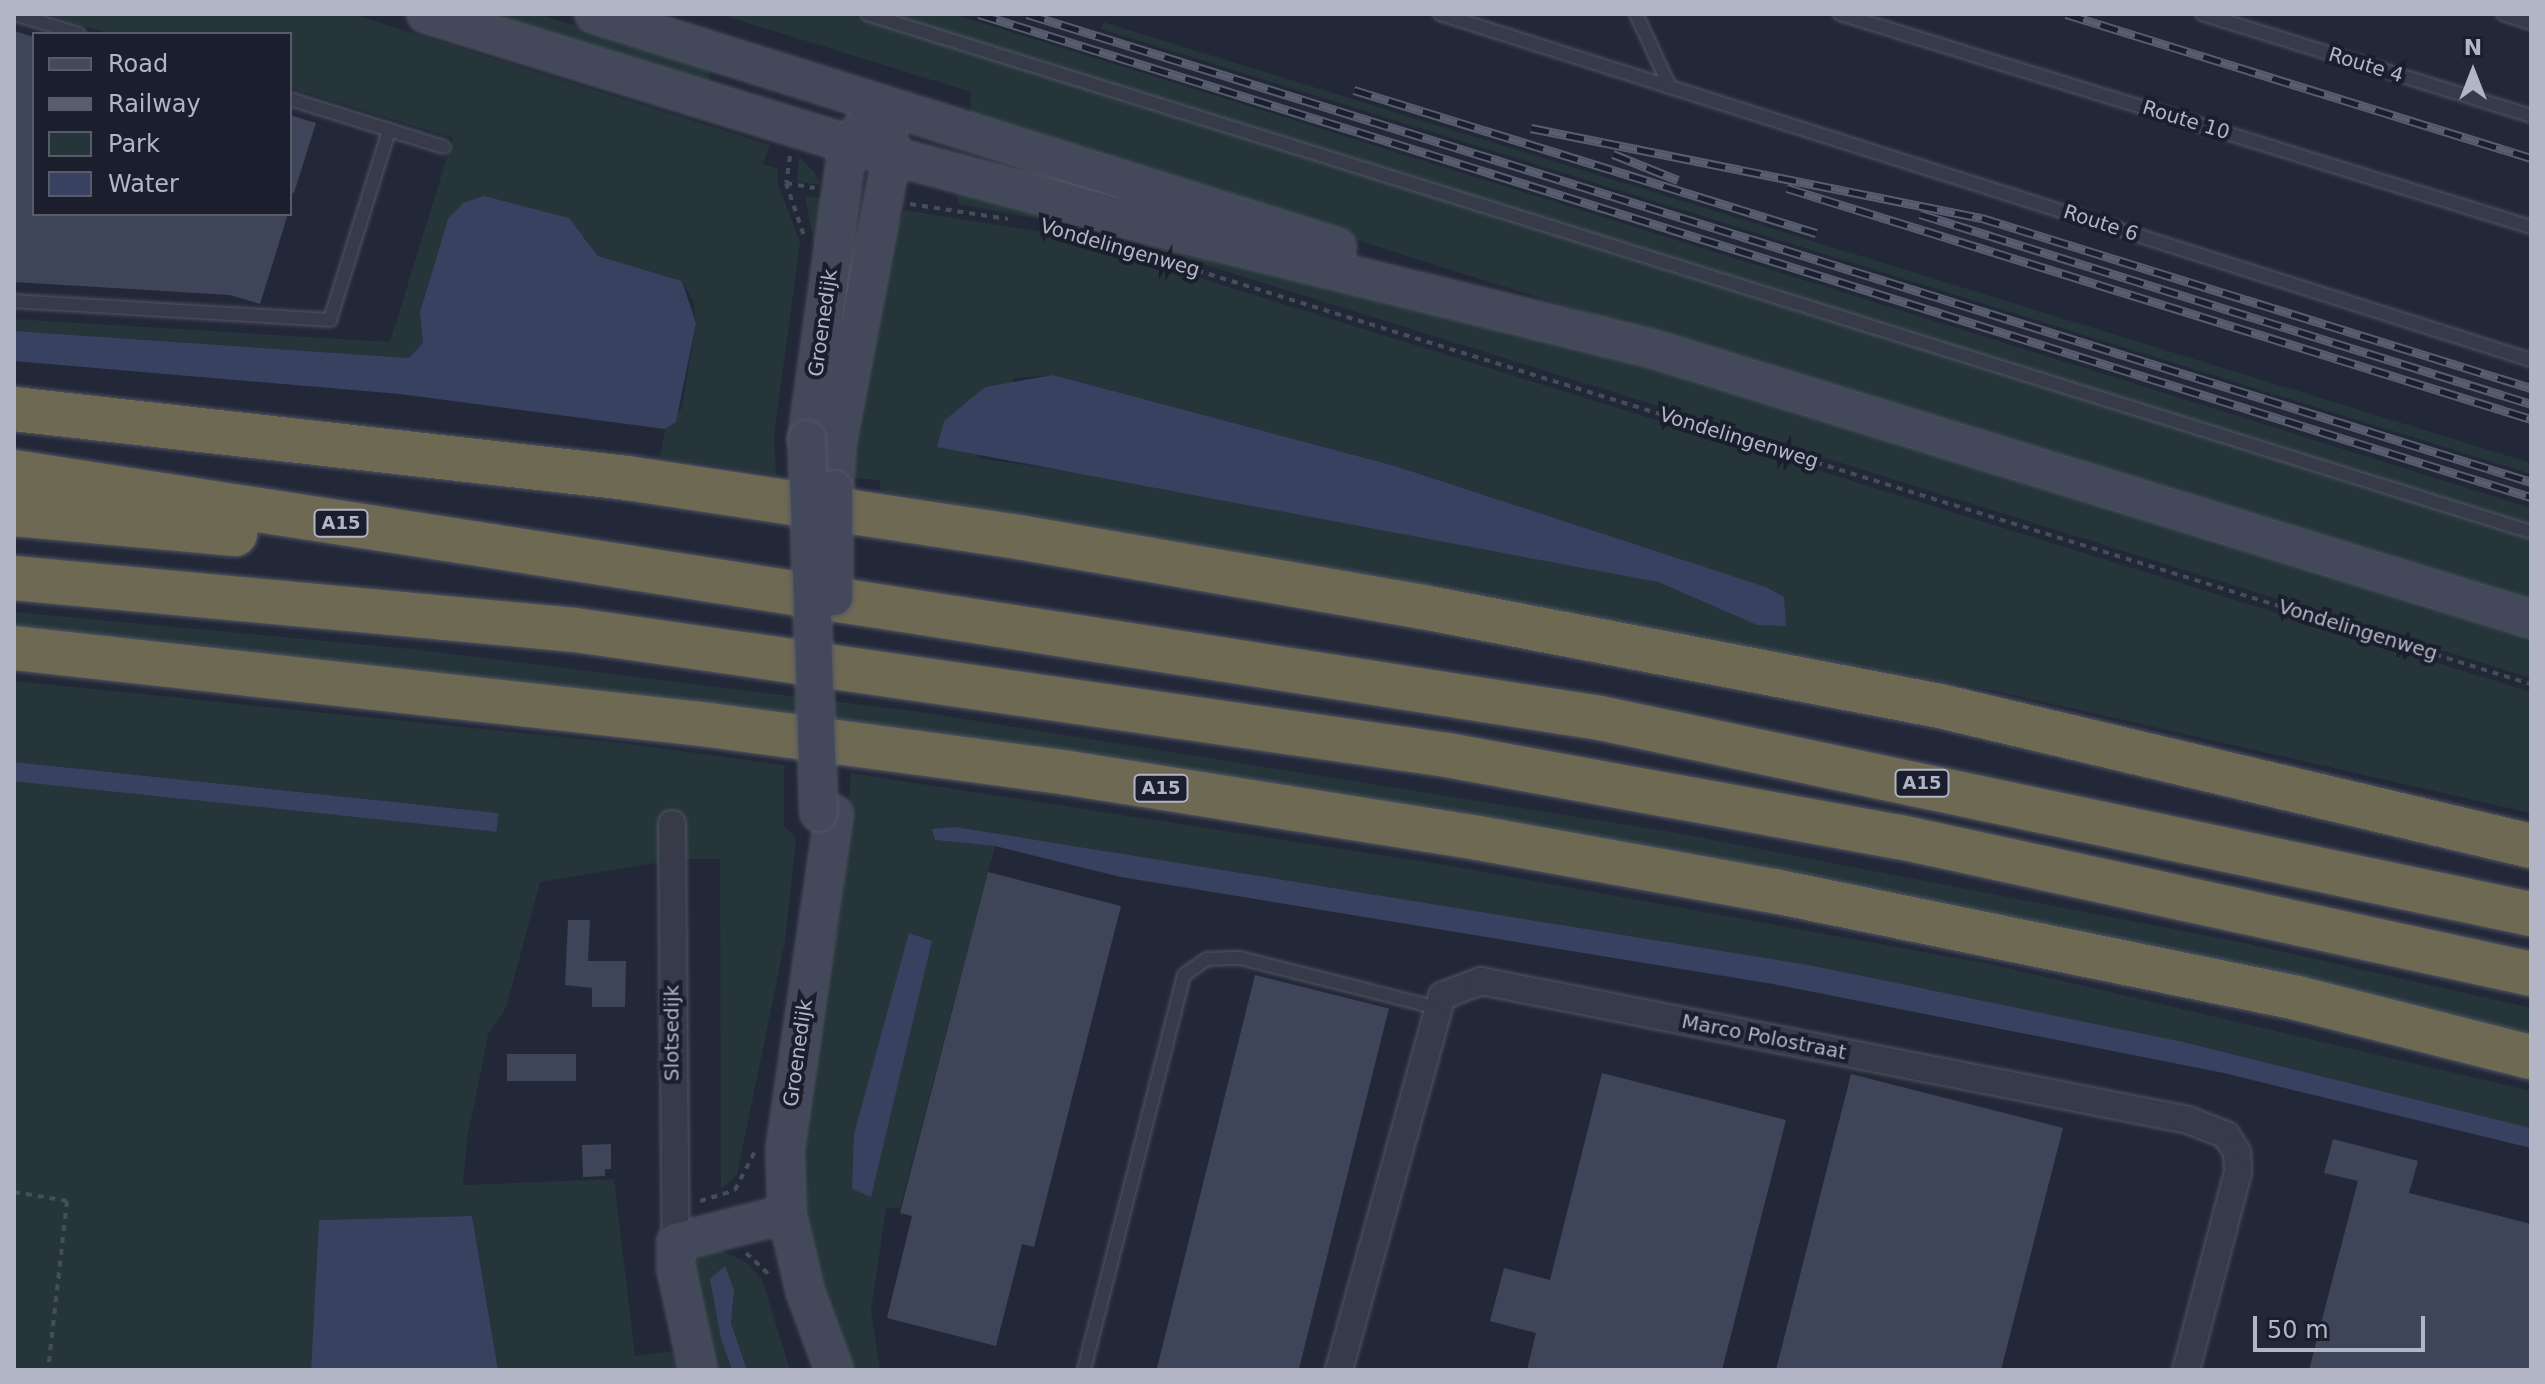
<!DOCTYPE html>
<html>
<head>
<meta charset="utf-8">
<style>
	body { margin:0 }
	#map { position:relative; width:2545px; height:1384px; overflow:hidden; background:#232838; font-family:"DejaVu Sans",sans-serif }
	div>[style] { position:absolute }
	.green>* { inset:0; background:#25353a }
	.water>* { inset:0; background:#394161; transform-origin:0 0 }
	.building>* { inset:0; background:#3f4558; transform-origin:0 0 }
	.path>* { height:4px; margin-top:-2px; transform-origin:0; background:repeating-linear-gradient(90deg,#425056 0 6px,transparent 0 12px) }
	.roads { filter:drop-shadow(0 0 2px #515563) drop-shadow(0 0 2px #515563) }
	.lane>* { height:12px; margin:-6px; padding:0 6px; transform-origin:6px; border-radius:6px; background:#363a49 }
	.street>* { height:26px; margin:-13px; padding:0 13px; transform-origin:13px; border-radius:13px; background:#363a49 }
	.secondary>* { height:36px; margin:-18px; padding:0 18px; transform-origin:18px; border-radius:18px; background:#44485b }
	.highway>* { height:44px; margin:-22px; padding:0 22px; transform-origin:22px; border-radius:22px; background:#6e6953 }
	.rail>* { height:9px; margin-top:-4.5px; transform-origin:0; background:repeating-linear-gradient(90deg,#1b1f2d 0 18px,#585d6f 0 36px); box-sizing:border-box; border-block:2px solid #585d6f }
	.bridges { filter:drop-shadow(0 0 2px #515563) drop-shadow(0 0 2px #515563) }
	.secondary-bridge>* { height:36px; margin:-18px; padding:0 18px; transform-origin:18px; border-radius:18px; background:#44485b }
	span { translate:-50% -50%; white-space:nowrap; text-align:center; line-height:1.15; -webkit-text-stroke:8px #1b1f2d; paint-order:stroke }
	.shield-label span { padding:2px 6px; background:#1b1f2d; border:2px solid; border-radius:6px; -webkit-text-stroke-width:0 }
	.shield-label { font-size:18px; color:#b1b5c5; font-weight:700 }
	.street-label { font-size:20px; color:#b1b5c5 }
	.frame { position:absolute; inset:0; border:16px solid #b1b5c5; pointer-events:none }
	.legend { position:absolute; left:32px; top:32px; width:260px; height:184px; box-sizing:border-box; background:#1b1f2d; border:2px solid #575b6a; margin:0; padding:10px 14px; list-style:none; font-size:24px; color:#b1b5c5 }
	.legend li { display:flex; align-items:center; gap:16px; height:40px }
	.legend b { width:40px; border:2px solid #575b6a }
	.north { position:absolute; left:2433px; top:32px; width:80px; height:80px; -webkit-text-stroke:6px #1b1f2d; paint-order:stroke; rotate:0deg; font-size:22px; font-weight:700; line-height:32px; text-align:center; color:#b1b5c5 }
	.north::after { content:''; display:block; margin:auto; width:28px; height:36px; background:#b1b5c5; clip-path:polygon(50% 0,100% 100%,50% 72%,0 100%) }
	.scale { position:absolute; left:2253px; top:1316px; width:172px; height:36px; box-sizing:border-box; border:4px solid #b1b5c5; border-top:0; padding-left:10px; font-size:24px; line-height:28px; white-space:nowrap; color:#b1b5c5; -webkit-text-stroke:6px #1b1f2d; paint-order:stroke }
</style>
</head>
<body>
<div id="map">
	<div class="green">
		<i style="clip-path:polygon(46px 14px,352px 14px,770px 145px,763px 164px,778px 169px,777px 181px,800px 243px,774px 435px,776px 475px,660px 457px,665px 429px,682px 408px,696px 323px,693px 301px,682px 281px,598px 256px,585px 237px,448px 219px,420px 311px,423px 343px,409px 358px,14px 331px,14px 319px,390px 342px,453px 138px,290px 88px,290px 34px,111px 34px)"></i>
		<i style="clip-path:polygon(481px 14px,538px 14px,712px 68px,706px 84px)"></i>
		<i style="clip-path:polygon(719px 14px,847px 14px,2531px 537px,2531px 610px,969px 118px,971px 92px)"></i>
		<i style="clip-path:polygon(885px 14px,952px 14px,1140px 72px,2531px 508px,2531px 527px)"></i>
		<i style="clip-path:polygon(1103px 22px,2531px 463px,2531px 474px,1101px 29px)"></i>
		<i style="clip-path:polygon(799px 157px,813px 171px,822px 185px,797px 182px)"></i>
		<i style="clip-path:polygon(954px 183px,1627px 354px,2531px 634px,2531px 678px,1087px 228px,959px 204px)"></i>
		<i style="clip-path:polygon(805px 196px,826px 199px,825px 226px,815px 248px)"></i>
		<i style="clip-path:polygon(evenodd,904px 210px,1061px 235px,2531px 692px,2531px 813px,2000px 692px,881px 491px,879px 480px,851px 478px,864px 380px,896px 228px,904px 210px,1054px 375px,1395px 466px,1766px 587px,1757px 625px,1658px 582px,1150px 483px,977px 458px,1014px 378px,1054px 375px)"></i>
		<i style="clip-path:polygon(14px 612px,411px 649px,920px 712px,1672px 832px,2244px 943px,2531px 1008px,2531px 1033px,2357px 991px,754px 710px,176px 642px,14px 630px)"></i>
		<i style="clip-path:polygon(14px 681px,631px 744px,784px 765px,784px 826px,796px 838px,785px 941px,737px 1175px,721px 1189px,720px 859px,680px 859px,540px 882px,506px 1008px,488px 1035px,467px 1139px,463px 1185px,614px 1179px,635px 1356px,674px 1351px,680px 1370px,498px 1370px,472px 1216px,319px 1220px,311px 1370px,14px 1370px,14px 781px,496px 829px,498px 813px,14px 762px)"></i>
		<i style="clip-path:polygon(851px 773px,1451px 866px,1990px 964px,2531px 1091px,2531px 1128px,2183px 1042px,1809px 965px,956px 827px,935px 840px,995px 846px,900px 1208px,886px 1208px,871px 1311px,880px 1370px,851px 1370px,800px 1225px,796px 1161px,843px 897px)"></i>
		<i style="clip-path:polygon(705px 1243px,746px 1262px,762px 1279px,790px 1370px,747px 1370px,731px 1323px,733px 1304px,725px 1266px,721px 1339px,732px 1370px,707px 1370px,694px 1290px,694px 1266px)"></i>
	</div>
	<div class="water">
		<i style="clip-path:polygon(484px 196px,569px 218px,598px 256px,682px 281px,696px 323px,676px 422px,665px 429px,400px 394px,14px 361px,14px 331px,409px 358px,423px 343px,420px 312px,448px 219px,463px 203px)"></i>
		<i style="clip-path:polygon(1053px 375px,1395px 466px,1766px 587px,1784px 597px,1786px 626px,1757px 625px,1658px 582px,937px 447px,944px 421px,985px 387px)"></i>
		<i style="left:14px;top:762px;width:487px;height:19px;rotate:6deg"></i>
		<i style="clip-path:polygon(956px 827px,1809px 965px,2183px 1042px,2531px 1128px,2531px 1148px,2224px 1073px,1773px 984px,1121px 877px,995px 846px,935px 840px,932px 829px)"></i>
		<i style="clip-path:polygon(909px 933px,932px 941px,871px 1197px,852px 1189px,854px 1134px)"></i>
		<i style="clip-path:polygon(472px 1216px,498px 1370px,311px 1370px,319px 1220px)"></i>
		<i style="clip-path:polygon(725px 1266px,734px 1290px,731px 1323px,747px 1370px,732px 1370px,721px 1339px,710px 1279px)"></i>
	</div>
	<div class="building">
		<i style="clip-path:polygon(14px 31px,34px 37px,34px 214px,288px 214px,260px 304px,230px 295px,14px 282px)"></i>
		<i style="clip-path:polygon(290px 115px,316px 123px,294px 193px,290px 192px)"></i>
		<i style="clip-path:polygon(988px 872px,1121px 906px,1034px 1247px,1022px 1244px,996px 1346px,887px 1318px,912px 1216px,900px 1213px)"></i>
		<i style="clip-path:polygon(568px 920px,590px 920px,588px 961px,626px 961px,625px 1007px,592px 1007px,592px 988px,565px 985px)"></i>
		<i style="left:1255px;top:975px;width:138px;height:407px;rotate:14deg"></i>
		<i style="left:576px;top:1054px;width:27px;height:69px;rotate:90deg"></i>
		<i style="clip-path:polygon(1602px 1073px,1786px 1120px,1722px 1370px,1527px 1370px,1536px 1333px,1490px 1321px,1504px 1268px,1550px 1280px)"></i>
		<i style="clip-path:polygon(1851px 1074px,2063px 1128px,2001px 1370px,1776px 1370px)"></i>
		<i style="clip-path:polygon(2333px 1139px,2418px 1161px,2409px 1193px,2531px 1224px,2531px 1370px,2309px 1370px,2358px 1181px,2324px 1173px)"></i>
		<i style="clip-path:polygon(611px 1144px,611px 1169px,605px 1169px,605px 1176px,583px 1177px,582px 1145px)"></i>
	</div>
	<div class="path">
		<i style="left:790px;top:156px;width:27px;rotate:98deg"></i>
		<i style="left:786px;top:183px;width:56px;rotate:71.2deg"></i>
		<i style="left:786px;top:183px;width:29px;rotate:10deg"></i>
		<i style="left:910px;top:204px;width:99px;rotate:8.7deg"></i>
		<i style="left:1186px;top:267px;width:1408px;rotate:17.23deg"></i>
		<i style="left:14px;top:1192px;width:54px;rotate:9.6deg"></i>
		<i style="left:67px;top:1201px;width:170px;rotate:96.4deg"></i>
		<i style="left:700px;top:1201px;width:37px;rotate:-17deg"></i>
		<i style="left:735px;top:1190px;width:42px;rotate:-62.8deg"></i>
		<i style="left:746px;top:1253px;width:35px;rotate:43deg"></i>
	</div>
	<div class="roads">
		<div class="lane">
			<i style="left:14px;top:14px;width:68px;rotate:17.1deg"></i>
			<i style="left:867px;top:14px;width:1743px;rotate:17.29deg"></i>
			<i style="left:1440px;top:14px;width:1145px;rotate:17.6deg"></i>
			<i style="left:1636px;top:14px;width:81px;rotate:65deg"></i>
			<i style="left:1840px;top:14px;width:723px;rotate:17.13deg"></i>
			<i style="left:2202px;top:14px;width:344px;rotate:17.2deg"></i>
			<i style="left:2503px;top:14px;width:29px;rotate:18deg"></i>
			<i style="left:290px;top:99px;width:161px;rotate:17.3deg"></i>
			<i style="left:14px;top:301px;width:317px;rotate:3.4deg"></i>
			<i style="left:330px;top:320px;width:199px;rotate:-72.7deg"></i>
			<i style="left:1084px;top:1370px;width:407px;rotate:-75.8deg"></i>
			<i style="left:1184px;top:975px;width:28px;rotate:-35deg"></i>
			<i style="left:1207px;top:959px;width:33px;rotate:-2deg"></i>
			<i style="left:1240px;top:958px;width:204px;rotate:14.2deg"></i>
		</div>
		<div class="street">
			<i style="left:672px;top:824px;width:418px;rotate:89.5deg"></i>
			<i style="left:1339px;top:1370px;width:388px;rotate:-74.6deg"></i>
			<i style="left:1442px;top:996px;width:42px;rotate:-21deg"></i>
			<i style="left:1481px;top:981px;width:721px;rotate:11.12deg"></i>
			<i style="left:2188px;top:1120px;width:41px;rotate:21.5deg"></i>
			<i style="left:2226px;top:1135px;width:20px;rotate:57deg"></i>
			<i style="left:2237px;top:1152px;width:20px;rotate:87deg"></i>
			<i style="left:2238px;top:1172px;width:205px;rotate:104.7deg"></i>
		</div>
		<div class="secondary">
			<i style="left:426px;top:14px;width:442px;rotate:17.1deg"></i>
			<i style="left:848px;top:144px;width:341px;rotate:15deg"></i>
			<i style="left:1177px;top:232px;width:487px;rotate:13.8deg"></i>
			<i style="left:1650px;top:348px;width:922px;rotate:17.1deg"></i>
			<i style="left:594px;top:14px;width:779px;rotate:17.41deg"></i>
			<i style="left:807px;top:439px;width:298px;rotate:-82.1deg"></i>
			<i style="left:848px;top:144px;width:24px;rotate:-48deg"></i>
			<i style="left:834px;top:489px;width:46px;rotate:-86.3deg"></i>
			<i style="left:837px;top:443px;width:294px;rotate:-79.2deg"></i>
			<i style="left:892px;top:154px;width:23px;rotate:-103deg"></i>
			<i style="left:834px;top:814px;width:340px;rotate:98.3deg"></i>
			<i style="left:785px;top:1150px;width:64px;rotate:88.2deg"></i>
			<i style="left:787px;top:1214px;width:79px;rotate:76.8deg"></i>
			<i style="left:805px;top:1291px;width:84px;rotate:69.8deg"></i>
			<i style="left:698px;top:1370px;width:104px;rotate:-102.2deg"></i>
			<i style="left:676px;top:1268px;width:26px;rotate:-90deg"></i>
			<i style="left:676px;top:1242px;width:114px;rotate:-14.2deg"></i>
		</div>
		<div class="highway">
			<i style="left:14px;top:409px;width:617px;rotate:6.42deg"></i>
			<i style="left:627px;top:478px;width:395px;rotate:8.6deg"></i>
			<i style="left:1018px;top:537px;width:411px;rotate:9.8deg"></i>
			<i style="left:1423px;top:607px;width:526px;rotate:10.84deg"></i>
			<i style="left:1940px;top:706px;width:607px;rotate:13.33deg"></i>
			<i style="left:14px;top:472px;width:1605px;rotate:8.82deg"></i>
			<i style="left:1600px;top:718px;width:951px;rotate:11.89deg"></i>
			<i style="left:14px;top:514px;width:222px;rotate:5.2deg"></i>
			<i style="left:14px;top:578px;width:563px;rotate:5.3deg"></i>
			<i style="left:575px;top:630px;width:881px;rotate:8.16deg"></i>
			<i style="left:1447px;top:755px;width:460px;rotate:10.3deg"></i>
			<i style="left:1900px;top:837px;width:646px;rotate:12.25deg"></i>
			<i style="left:14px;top:648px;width:699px;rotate:6.32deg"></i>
			<i style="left:709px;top:725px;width:362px;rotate:7.6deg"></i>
			<i style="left:1068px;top:773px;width:415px;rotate:9deg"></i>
			<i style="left:1478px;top:838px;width:301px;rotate:10.2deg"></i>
			<i style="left:1774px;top:891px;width:534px;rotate:11.56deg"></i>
			<i style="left:2297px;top:998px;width:241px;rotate:14.2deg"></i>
		</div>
	</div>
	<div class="rail">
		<i style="left:979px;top:14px;width:1625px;rotate:17.29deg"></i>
		<i style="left:1027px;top:14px;width:1575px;rotate:17.28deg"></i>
		<i style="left:2066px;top:14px;width:487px;rotate:17.2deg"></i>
		<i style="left:1354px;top:90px;width:484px;rotate:17.2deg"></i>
		<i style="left:1531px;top:128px;width:460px;rotate:11.3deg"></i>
		<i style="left:1982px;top:218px;width:575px;rotate:17.21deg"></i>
		<i style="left:1613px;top:154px;width:70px;rotate:21.8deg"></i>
		<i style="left:1787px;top:188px;width:779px;rotate:17.25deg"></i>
		<i style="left:1920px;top:214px;width:640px;rotate:17.27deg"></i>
	</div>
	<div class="bridges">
		<div class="secondary-bridge">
			<i style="left:807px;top:439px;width:374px;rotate:88.2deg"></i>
			<i style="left:834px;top:489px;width:108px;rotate:90deg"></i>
		</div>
	</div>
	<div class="shield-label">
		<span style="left:341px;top:523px">A15</span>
		<span style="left:1922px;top:783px">A15</span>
		<span style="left:1161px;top:788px">A15</span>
	</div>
	<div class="street-label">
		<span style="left:2366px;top:65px;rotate:17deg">Route 4</span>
		<span style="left:2186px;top:120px;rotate:17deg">Route 10</span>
		<span style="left:2101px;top:223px;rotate:18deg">Route 6</span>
		<span style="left:1120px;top:248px;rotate:16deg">Vondelingenweg</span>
		<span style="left:823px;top:323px;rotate:-82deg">Groenedijk</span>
		<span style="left:1739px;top:438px;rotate:17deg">Vondelingenweg</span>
		<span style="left:2358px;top:630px;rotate:17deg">Vondelingenweg</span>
		<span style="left:672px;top:1033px;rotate:-90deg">Slotsedijk</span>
		<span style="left:1764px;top:1037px;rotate:11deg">Marco Polostraat</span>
		<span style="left:798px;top:1053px;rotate:-82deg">Groenedijk</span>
	</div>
	<div class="frame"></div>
	<ul class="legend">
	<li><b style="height:10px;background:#44485b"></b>Road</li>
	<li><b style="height:10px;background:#585d6f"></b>Railway</li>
	<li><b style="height:22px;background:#25353a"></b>Park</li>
	<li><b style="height:22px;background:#394161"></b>Water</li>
	</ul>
	<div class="north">N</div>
	<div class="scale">50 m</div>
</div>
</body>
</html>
